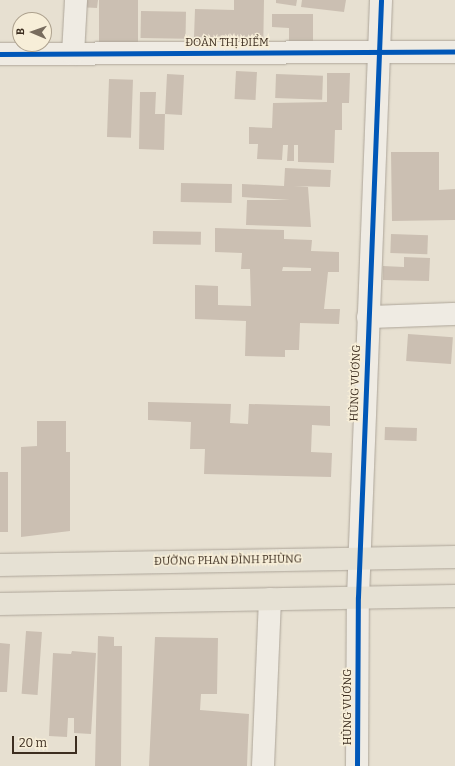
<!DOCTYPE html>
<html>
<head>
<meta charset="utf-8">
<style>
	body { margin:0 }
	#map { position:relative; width:455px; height:766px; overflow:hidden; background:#e7e0d1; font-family:Bitter,serif }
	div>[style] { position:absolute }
	.building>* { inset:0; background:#cbbfb2; transform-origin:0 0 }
	.roads { filter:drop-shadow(0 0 1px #ada599) drop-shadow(0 0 1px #ada599) }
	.minor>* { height:22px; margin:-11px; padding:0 11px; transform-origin:11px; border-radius:11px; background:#efebe3 }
	.major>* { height:22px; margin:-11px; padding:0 11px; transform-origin:11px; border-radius:11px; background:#e6e1d4 }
	.cycleway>* { height:5px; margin:-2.5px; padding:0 2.5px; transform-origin:2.5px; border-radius:2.5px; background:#0057b8 }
	span { translate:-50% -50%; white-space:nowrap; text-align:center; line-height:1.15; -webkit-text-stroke:3px #f7eed8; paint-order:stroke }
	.street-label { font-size:11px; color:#3d2e20 }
	.north { position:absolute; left:12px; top:12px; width:40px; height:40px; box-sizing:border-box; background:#f7eed8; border:1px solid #ada18e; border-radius:50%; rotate:272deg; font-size:11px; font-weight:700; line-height:16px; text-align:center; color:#3d2e20 }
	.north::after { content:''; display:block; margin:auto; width:14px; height:18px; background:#786c5e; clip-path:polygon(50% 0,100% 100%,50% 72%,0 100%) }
	.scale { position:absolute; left:12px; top:736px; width:65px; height:18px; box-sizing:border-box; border:2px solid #3d2e20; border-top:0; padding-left:5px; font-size:12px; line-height:14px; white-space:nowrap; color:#3d2e20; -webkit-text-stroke:3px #f7eed8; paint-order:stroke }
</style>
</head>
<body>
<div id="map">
	<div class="building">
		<i style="clip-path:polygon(79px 0,98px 0,97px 8px,78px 7px)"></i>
		<i style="left:99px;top:0;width:39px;height:53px"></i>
		<i style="clip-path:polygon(234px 0,264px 0,263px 58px,233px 58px,234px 38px,194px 37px,195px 9px,234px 10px)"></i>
		<i style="clip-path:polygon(276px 0,297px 0,296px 6px,276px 3px)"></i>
		<i style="clip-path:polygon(302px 0,346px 0,344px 12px,301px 7px)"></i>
		<i style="left:141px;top:11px;width:45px;height:27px;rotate:1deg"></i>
		<i style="clip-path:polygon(272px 14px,313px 14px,313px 57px,289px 57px,289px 28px,272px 27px)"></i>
		<i style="left:236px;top:71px;width:21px;height:28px;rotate:3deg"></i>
		<i style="clip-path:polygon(327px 73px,350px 73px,349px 103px,342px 103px,342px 130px,335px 130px,334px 163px,298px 162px,298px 145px,294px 145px,294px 161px,287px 161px,288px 145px,283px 145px,282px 160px,257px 159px,258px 144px,249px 144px,249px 127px,272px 128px,273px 103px,327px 102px)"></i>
		<i style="clip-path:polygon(167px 74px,184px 75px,182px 115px,165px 114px,164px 150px,139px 149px,140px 92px,156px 92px,155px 114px,165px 114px)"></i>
		<i style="left:276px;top:74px;width:47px;height:24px;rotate:2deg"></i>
		<i style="left:109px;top:79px;width:24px;height:58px;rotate:2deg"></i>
		<i style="clip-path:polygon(391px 152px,439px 152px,439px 190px,455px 189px,455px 220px,392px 221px)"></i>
		<i style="clip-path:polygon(285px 168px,331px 170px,330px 187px,294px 186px,308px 187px,311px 227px,246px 225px,247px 200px,290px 200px,242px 197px,242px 184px,284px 186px)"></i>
		<i style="left:181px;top:183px;width:51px;height:19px;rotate:1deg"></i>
		<i style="clip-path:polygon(evenodd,215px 228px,284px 230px,284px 239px,312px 240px,311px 251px,339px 252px,339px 272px,328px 272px,324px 309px,340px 309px,339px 324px,300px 323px,299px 350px,285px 350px,285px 357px,245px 356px,246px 321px,195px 319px,195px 285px,218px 286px,218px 305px,251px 306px,250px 269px,241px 269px,242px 253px,215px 252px,215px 228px,283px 267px,311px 268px,311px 271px,282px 271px,283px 267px)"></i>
		<i style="left:153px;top:231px;width:48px;height:13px;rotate:1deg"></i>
		<i style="left:391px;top:234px;width:37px;height:19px;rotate:2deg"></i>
		<i style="clip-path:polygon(404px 257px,430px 258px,429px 281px,383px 280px,383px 266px,404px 267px)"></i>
		<i style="left:408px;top:334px;width:45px;height:27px;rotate:4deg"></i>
		<i style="clip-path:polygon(148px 402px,231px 404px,230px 423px,248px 424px,249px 404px,330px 406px,330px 426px,312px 425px,311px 452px,332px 453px,331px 477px,204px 474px,205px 449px,190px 449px,191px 422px,148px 420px)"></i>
		<i style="clip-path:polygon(37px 421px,66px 421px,66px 452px,70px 452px,70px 531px,21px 537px,21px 447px,37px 446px)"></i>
		<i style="left:385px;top:427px;width:32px;height:13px;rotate:2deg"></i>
		<i style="left:0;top:472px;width:8px;height:60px"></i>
		<i style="left:26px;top:631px;width:16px;height:63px;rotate:4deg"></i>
		<i style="clip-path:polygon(98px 636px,114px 637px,114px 646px,122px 646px,121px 766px,95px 766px)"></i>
		<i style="clip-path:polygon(155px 637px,218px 638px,217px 694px,201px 694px,200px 710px,249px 714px,247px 766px,149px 766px)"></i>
		<i style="clip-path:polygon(0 643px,10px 644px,7px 692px,0 692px)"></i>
		<i style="clip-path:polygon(72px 651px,96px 653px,91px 734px,74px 733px,74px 718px,68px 718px,67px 737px,49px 736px,53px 653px,71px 654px)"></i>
	</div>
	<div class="roads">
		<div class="minor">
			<i style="left:0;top:54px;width:455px;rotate:-0.3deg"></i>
			<i style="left:73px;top:54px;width:54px;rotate:-86.8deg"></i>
			<i style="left:368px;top:317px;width:87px;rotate:-2deg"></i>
			<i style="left:263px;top:766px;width:167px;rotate:-87.6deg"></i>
			<i style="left:357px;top:766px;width:169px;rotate:-89.7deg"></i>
			<i style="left:358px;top:597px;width:597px;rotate:-87.79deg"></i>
		</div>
		<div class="major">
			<i style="left:0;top:565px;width:455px;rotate:-1deg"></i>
			<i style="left:0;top:604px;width:455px;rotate:-1deg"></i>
		</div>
	</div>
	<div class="cycleway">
		<i style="left:0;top:54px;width:455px;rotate:-0.3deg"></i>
		<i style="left:357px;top:766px;width:169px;rotate:-89.7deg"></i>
		<i style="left:358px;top:597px;width:597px;rotate:-87.79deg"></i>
	</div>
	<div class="street-label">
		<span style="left:227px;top:43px">ĐOÀN THỊ ĐIỂM</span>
		<span style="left:356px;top:383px;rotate:-88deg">HÙNG VƯƠNG</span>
		<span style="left:228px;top:561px;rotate:-1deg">ĐƯỜNG PHAN ĐÌNH PHÙNG</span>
		<span style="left:348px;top:707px;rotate:-90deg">HÙNG VƯƠNG</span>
	</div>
	<div class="north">B</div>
	<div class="scale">20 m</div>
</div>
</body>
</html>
